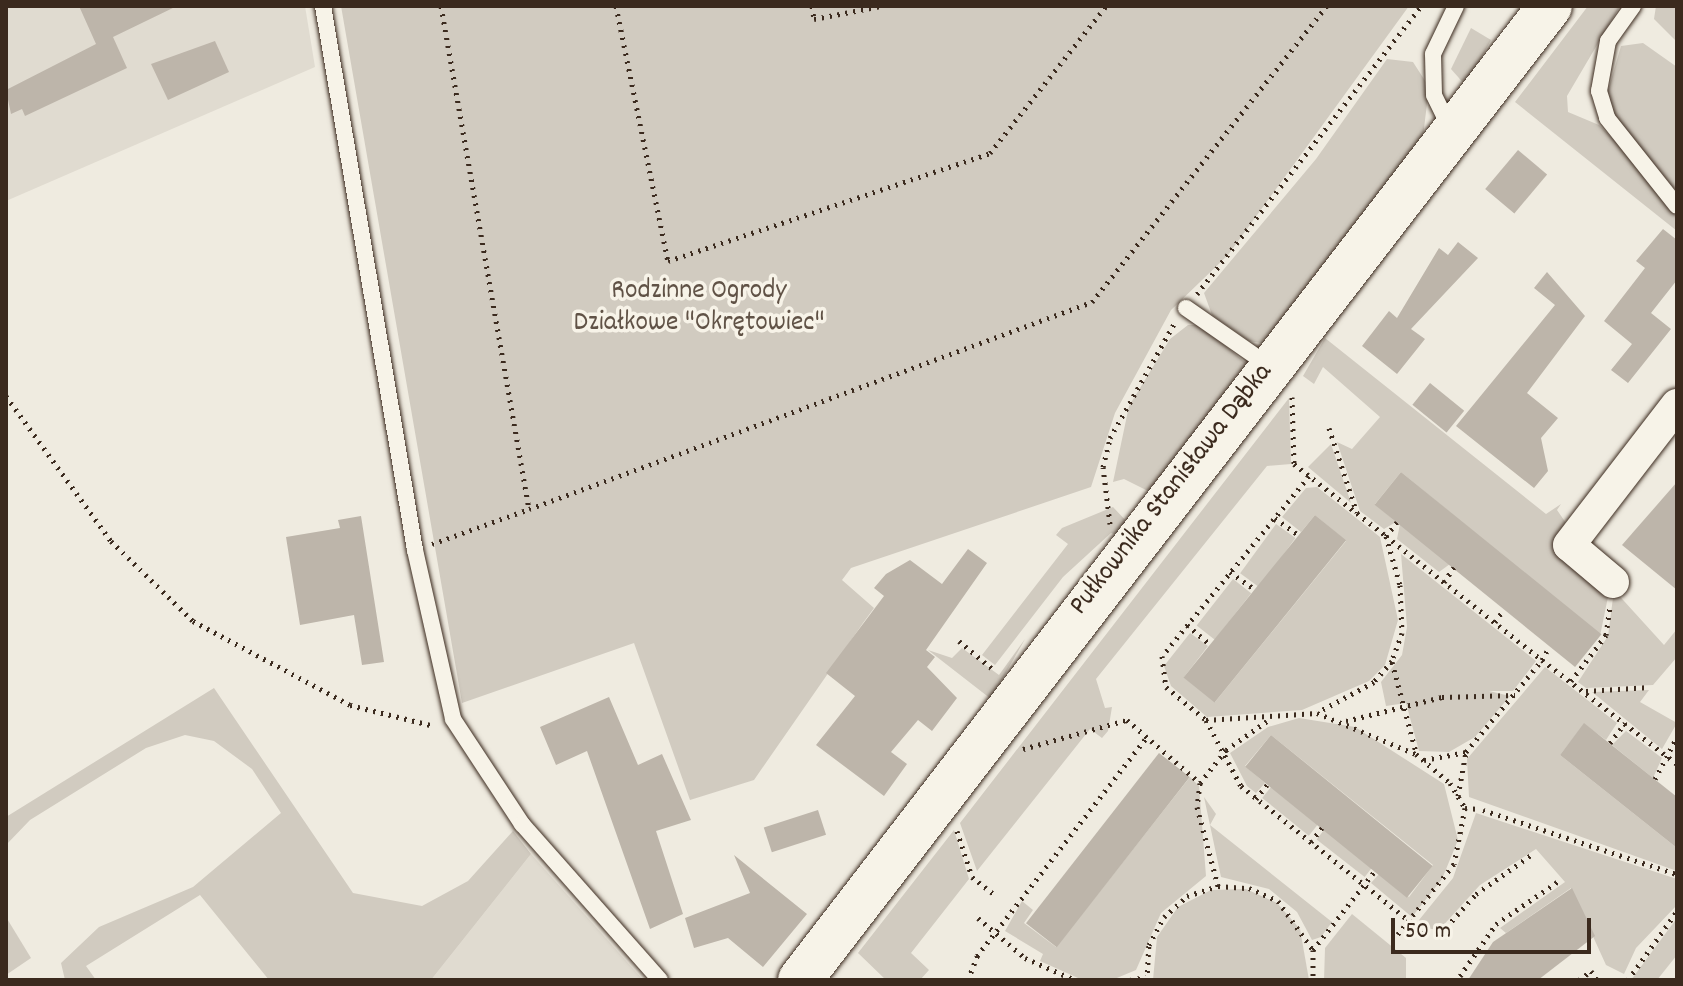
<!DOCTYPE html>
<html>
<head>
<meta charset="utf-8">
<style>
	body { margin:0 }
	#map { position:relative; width:1683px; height:986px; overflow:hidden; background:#efebe0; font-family:Dekko,sans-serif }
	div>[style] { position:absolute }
	.built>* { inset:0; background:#e0dbd0 }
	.green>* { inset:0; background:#d1cbc0; transform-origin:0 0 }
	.building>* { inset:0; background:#bdb5aa; transform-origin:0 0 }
	.path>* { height:5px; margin-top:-2.5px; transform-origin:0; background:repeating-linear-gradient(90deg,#3b2a1e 0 2px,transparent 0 8px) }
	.roads { filter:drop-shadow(0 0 2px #3b2a1e) drop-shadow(0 0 2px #3b2a1e) }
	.lane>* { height:16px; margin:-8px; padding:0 8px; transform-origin:8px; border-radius:8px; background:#f7f3e8 }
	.street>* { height:32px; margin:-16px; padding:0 16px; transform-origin:16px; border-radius:16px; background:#f7f3e8 }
	.secondary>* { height:44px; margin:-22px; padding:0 22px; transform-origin:22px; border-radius:22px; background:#f7f3e8 }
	span { translate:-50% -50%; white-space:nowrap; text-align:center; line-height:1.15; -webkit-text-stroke:7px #f7f3e8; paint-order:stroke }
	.park-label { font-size:28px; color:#605246 }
	.street-label { font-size:28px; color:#3b2a1e }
	.frame { position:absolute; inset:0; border:8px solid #3b2a1e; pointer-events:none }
	.scale { position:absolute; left:1391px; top:918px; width:200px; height:36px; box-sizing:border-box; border:4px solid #3b2a1e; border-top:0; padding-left:10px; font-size:24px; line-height:28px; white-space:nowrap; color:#3b2a1e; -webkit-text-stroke:6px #f7f3e8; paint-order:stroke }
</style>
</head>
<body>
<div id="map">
	<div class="built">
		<i style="clip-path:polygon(6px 6px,305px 6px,315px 67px,6px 201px)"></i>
		<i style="clip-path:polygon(531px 854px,643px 980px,431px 980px)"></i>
	</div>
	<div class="green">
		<i style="clip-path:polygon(341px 6px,1409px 6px,1228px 255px,1171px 310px,1115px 413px,1091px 487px,851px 568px,842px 580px,874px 608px,863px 623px,754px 780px,690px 800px,634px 643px,462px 703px)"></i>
		<i style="clip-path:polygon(1588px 6px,1620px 6px,1567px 96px,1568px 112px,1599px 125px,1632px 158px,1677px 218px,1677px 231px,1515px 102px)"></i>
		<i style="clip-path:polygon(1656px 6px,1677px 6px,1677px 42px,1654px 19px)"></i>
		<i style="clip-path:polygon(1471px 28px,1491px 40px,1466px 86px,1451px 69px)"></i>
		<i style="clip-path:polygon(1643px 43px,1677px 67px,1677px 192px,1615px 117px,1607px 94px,1621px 46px)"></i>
		<i style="clip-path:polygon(1387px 59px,1413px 62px,1429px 87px,1422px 145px,1267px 344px,1249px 341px,1212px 315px,1204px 293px,1316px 159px)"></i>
		<i style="clip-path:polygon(1188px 325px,1201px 325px,1248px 365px,1150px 492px,1124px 479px,1113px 482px,1129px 406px,1170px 339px)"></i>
		<i style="clip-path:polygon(1325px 338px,1546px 514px,1561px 504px,1557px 510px,1610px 587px,1600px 636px,1401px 472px,1375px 504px,1396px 522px,1384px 529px,1360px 511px,1337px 442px,1352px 449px,1380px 417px,1323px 367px,1314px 384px,1303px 376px)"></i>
		<i style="clip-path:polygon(1289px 398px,1291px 464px,1267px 466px,1096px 679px,1105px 708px,1112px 707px,1108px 731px,1102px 738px,1090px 729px,977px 871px,960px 823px)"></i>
		<i style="clip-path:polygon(1331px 444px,1351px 503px,1308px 467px)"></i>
		<i style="clip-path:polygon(1317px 487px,1380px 537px,1398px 620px,1385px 665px,1369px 681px,1302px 710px,1207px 717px,1171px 686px,1164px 666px,1190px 633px,1208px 646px,1184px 677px,1215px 702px,1346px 541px,1315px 515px,1301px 532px,1282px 517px,1306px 488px)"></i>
		<i style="clip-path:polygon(1113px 507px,1129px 524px,1120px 536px,1111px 533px,1063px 577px,995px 665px,982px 655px,1068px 544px,1056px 535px,1062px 528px)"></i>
		<i style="left:1276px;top:524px;width:24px;height:61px;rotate:36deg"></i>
		<i style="clip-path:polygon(1400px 524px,1450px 564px,1439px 572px,1397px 539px)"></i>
		<i style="clip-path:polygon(1401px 554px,1536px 661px,1513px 691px,1489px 691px,1510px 696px,1475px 737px,1449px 752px,1419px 751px,1406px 703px,1386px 706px,1381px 682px,1402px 655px,1407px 627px)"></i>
		<i style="left:1233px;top:579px;width:23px;height:59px;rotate:38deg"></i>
		<i style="clip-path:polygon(1614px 590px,1664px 645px,1677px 629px,1677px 657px,1653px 685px,1586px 688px,1578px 682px,1608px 636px)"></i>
		<i style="clip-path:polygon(1025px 639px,991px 699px,928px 650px,952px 658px,962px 648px,999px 675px)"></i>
		<i style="clip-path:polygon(1545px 667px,1617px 723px,1606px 740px,1584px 724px,1560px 755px,1677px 848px,1677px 871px,1469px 797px,1467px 759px)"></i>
		<i style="clip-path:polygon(214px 688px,353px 893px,422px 906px,468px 881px,513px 831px,531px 854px,431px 980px,269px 980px,200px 895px,86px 966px,96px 980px,65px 980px,61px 963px,99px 927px,193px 887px,281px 813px,252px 769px,214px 741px,185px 735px,146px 748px,30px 820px,6px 845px,6px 817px)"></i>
		<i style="clip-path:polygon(1649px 690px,1640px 702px,1677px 723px,1662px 749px,1592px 692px)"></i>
		<i style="clip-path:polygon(1299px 718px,1355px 727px,1444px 784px,1458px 840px,1442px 879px,1412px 917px,1371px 883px,1379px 874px,1409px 897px,1433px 865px,1271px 735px,1245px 766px,1265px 783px,1256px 793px,1247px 786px,1230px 753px,1268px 727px)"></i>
		<i style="clip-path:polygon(1626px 731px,1662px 758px,1653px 778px,1612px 745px)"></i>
		<i style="clip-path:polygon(1190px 777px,1199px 786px,1206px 876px,1161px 913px,1136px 970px,1112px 980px,1078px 978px,1040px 961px,1043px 954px,1005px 931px,1022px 901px,1033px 910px,1024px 923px,1056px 947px)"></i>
		<i style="left:1271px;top:787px;width:60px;height:14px;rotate:39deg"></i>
		<i style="clip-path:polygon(1204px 797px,1216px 814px,1210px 825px,1332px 922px,1321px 937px,1312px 940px,1297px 912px,1269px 889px,1221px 877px)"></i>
		<i style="clip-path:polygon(1476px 813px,1677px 879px,1677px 905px,1636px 948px,1624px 974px,1606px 965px,1571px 888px,1506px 933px,1500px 928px,1565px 882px,1536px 849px,1480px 885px,1439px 930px,1425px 928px,1419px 920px,1453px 878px)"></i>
		<i style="clip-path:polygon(954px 830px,969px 879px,911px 953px,929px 970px,920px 980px,886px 980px,858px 953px)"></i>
		<i style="left:1324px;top:830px;width:61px;height:12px;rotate:38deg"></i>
		<i style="clip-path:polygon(1246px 889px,1277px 903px,1300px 929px,1309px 980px,1153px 980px,1157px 937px,1178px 907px,1211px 890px)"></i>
		<i style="clip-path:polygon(1352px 914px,1406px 958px,1406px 980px,1324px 980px,1325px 948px)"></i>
		<i style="clip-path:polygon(6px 917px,31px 958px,6px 975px)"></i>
		<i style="clip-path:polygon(1677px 918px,1677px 955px,1657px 980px,1631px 980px)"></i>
	</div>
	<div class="building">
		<i style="clip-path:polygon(79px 6px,177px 6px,113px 37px,127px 68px,25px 116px,22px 109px,11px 114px,6px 90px,96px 44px)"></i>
		<i style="clip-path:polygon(215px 41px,229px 72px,168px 100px,151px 64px)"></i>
		<i style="left:1518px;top:150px;width:38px;height:51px;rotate:40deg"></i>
		<i style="clip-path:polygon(1663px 229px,1677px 240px,1677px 280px,1651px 313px,1671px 329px,1628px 383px,1611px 370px,1632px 344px,1604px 321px,1645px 268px,1636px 261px)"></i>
		<i style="clip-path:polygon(1458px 242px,1478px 258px,1411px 329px,1425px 339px,1397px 374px,1362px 346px,1389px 311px,1397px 318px,1439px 248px,1448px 255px)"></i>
		<i style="clip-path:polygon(1547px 272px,1585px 316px,1527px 393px,1558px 418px,1541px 438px,1548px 471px,1534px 488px,1456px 426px,1555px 305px,1534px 288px)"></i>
		<i style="left:1430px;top:383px;width:44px;height:28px;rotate:39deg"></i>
		<i style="left:1401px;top:472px;width:258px;height:42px;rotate:39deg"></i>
		<i style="clip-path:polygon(1677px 482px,1677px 590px,1622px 545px)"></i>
		<i style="left:1315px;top:515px;width:40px;height:209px;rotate:39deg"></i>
		<i style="clip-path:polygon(361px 516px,384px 662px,362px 665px,354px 615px,300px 625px,286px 537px,340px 528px,338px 520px)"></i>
		<i style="clip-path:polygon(968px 549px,987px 563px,926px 650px,935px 657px,927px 667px,957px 698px,932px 731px,918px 720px,891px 752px,907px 764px,884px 796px,816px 745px,855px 696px,826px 673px,884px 596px,874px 588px,886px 574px,910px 560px,942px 584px)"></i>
		<i style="clip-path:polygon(609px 697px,638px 765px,662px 754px,691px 820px,656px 831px,683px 914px,650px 929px,587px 751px,556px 765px,540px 727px)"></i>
		<i style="clip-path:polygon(1584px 723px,1677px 797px,1677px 848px,1560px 755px)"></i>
		<i style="left:1271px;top:735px;width:208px;height:41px;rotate:39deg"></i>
		<i style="left:1159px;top:753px;width:39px;height:216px;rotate:38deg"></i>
		<i style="left:818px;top:810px;width:26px;height:57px;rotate:72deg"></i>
		<i style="clip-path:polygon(734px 855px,807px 914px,763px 967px,728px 938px,694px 948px,685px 918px,750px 893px)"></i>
		<i style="clip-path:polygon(1572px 888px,1595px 936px,1538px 980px,1468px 980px,1493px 942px)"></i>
	</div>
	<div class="path">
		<i style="left:441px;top:6px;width:511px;rotate:80.08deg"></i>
		<i style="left:529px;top:509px;width:600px;rotate:-20.19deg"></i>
		<i style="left:1092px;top:302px;width:378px;rotate:-51.6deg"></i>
		<i style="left:616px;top:6px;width:260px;rotate:78.5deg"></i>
		<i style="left:668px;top:261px;width:340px;rotate:-18.5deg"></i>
		<i style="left:990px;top:153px;width:187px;rotate:-51.7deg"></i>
		<i style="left:812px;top:6px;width:13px;rotate:81deg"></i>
		<i style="left:814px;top:19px;width:68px;rotate:-11deg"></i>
		<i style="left:1197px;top:294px;width:365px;rotate:-52.1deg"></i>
		<i style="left:6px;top:396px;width:179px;rotate:54.1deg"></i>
		<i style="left:111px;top:541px;width:115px;rotate:44.3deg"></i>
		<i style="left:193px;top:621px;width:178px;rotate:28.1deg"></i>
		<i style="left:350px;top:705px;width:87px;rotate:14deg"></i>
		<i style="left:1292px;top:397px;width:67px;rotate:88.3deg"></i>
		<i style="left:1294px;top:464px;width:117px;rotate:38deg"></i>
		<i style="left:1386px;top:536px;width:51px;rotate:74.1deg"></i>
		<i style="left:1400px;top:585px;width:48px;rotate:87.6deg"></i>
		<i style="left:1402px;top:633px;width:30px;rotate:110deg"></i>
		<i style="left:1392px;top:661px;width:28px;rotate:131deg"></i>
		<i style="left:1374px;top:682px;width:64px;rotate:151.8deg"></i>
		<i style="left:1329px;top:428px;width:89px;rotate:71.8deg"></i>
		<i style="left:1309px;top:476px;width:232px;rotate:129.2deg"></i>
		<i style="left:1162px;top:656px;width:31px;rotate:83deg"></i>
		<i style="left:1166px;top:687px;width:52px;rotate:39.5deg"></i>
		<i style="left:1206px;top:720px;width:75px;rotate:62.1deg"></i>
		<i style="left:1241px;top:786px;width:237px;rotate:38.7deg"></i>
		<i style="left:1426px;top:934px;width:15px;rotate:-4deg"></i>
		<i style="left:1441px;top:933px;width:52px;rotate:-48.1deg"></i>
		<i style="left:1476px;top:894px;width:71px;rotate:-35.3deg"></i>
		<i style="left:1275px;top:518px;width:29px;rotate:36deg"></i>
		<i style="left:1397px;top:522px;width:18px;rotate:128deg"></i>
		<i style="left:1386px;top:536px;width:199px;rotate:38.5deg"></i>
		<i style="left:1542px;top:660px;width:13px;rotate:-61deg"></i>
		<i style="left:1110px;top:524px;width:57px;rotate:-97deg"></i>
		<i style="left:1103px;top:467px;width:30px;rotate:-76deg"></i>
		<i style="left:1110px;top:438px;width:131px;rotate:-60.7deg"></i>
		<i style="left:432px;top:544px;width:103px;rotate:-19.8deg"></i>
		<i style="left:1230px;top:572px;width:29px;rotate:35deg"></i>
		<i style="left:1444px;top:582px;width:18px;rotate:-56deg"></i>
		<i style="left:1495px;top:622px;width:12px;rotate:-55deg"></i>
		<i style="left:1187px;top:625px;width:30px;rotate:40deg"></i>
		<i style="left:959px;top:641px;width:47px;rotate:39.8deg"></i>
		<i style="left:1392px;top:662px;width:93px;rotate:75.1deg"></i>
		<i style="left:1571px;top:681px;width:58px;rotate:-52.7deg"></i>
		<i style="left:1606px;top:635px;width:29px;rotate:-82deg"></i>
		<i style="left:1586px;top:691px;width:64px;rotate:-3.6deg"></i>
		<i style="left:1206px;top:720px;width:111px;rotate:-3.6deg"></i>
		<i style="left:1317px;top:713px;width:107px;rotate:22.5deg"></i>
		<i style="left:1416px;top:754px;width:45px;rotate:40.5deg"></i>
		<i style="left:1450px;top:783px;width:29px;rotate:59deg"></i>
		<i style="left:1465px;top:808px;width:57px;rotate:101.1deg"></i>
		<i style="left:1454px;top:864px;width:90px;rotate:128.7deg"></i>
		<i style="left:1346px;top:721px;width:99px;rotate:-14deg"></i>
		<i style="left:1442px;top:697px;width:73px;rotate:-1.6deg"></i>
		<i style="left:1610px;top:743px;width:25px;rotate:-53deg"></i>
		<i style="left:1023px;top:749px;width:108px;rotate:-15.6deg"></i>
		<i style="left:1127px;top:720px;width:96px;rotate:40.8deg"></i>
		<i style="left:1200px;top:783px;width:24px;rotate:97deg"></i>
		<i style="left:1197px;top:807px;width:82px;rotate:75.1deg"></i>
		<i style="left:1424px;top:760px;width:43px;rotate:-10.8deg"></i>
		<i style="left:1466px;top:752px;width:119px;rotate:-50.4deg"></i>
		<i style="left:1542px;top:660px;width:170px;rotate:37.6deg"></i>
		<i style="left:1655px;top:779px;width:47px;rotate:-62.4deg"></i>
		<i style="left:1200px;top:783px;width:42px;rotate:-51.8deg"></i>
		<i style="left:1226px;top:750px;width:50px;rotate:-35.3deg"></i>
		<i style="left:1458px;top:796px;width:45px;rotate:-79.7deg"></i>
		<i style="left:1256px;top:799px;width:18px;rotate:-52deg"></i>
		<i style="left:1465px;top:808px;width:15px;rotate:4deg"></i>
		<i style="left:1483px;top:810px;width:204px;rotate:18.3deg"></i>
		<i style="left:957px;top:831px;width:48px;rotate:71.9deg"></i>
		<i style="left:972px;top:877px;width:29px;rotate:38deg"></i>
		<i style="left:1311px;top:842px;width:18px;rotate:-52deg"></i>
		<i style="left:978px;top:918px;width:62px;rotate:40.4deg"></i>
		<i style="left:1025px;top:958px;width:55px;rotate:23.7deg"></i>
		<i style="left:1313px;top:950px;width:100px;rotate:-51.9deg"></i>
		<i style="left:1460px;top:976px;width:63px;rotate:-55.3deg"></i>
		<i style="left:1496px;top:924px;width:78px;rotate:-34.5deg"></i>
		<i style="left:968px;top:980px;width:26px;rotate:-69deg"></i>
		<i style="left:977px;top:956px;width:277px;rotate:-52.2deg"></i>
		<i style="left:1130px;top:980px;width:16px;rotate:-11deg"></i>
		<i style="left:1147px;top:980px;width:35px;rotate:-87deg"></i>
		<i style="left:1149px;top:945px;width:32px;rotate:-62deg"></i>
		<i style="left:1164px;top:917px;width:31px;rotate:-42deg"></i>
		<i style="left:1187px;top:896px;width:33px;rotate:-18deg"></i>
		<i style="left:1218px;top:886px;width:31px;rotate:4deg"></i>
		<i style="left:1249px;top:888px;width:32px;rotate:24deg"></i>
		<i style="left:1278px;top:901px;width:60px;rotate:54.5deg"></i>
		<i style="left:1313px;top:950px;width:30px;rotate:90deg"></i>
		<i style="left:1579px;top:980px;width:15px;rotate:-37deg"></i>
		<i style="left:1591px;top:971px;width:11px;rotate:56deg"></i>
		<i style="left:1605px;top:980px;width:20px"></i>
		<i style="left:1628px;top:980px;width:85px;rotate:-54.6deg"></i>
	</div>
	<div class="roads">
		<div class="lane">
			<i style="left:323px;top:6px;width:552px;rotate:80.4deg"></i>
			<i style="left:415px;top:550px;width:173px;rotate:77.3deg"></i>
			<i style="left:453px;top:719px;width:126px;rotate:56.7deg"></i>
			<i style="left:522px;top:824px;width:208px;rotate:48.5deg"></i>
			<i style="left:1633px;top:6px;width:43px;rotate:125.5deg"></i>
			<i style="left:1608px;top:41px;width:51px;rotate:100.2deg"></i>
			<i style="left:1599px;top:91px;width:28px;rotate:73deg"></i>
			<i style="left:1607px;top:118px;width:112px;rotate:51.5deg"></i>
			<i style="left:1451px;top:130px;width:39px;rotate:-116deg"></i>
			<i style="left:1434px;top:95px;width:41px;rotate:-91.4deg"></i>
			<i style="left:1433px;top:54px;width:53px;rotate:-64.4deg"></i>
			<i style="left:1186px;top:308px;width:100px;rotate:34.8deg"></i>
		</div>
		<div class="street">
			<i style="left:1613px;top:582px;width:57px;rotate:-139.9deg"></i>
			<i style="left:1569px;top:545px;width:177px;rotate:-52.4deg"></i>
		</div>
		<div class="secondary">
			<i style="left:800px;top:980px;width:1229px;rotate:-52.4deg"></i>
		</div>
	</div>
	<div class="park-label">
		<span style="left:699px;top:308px">Rodzinne Ogrody<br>Działkowe "Okrętowiec"</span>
	</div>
	<div class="street-label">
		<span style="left:1172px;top:490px;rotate:-52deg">Pułkownika Stanisława Dąbka</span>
	</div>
	<div class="frame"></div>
	<div class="scale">50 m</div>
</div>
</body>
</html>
